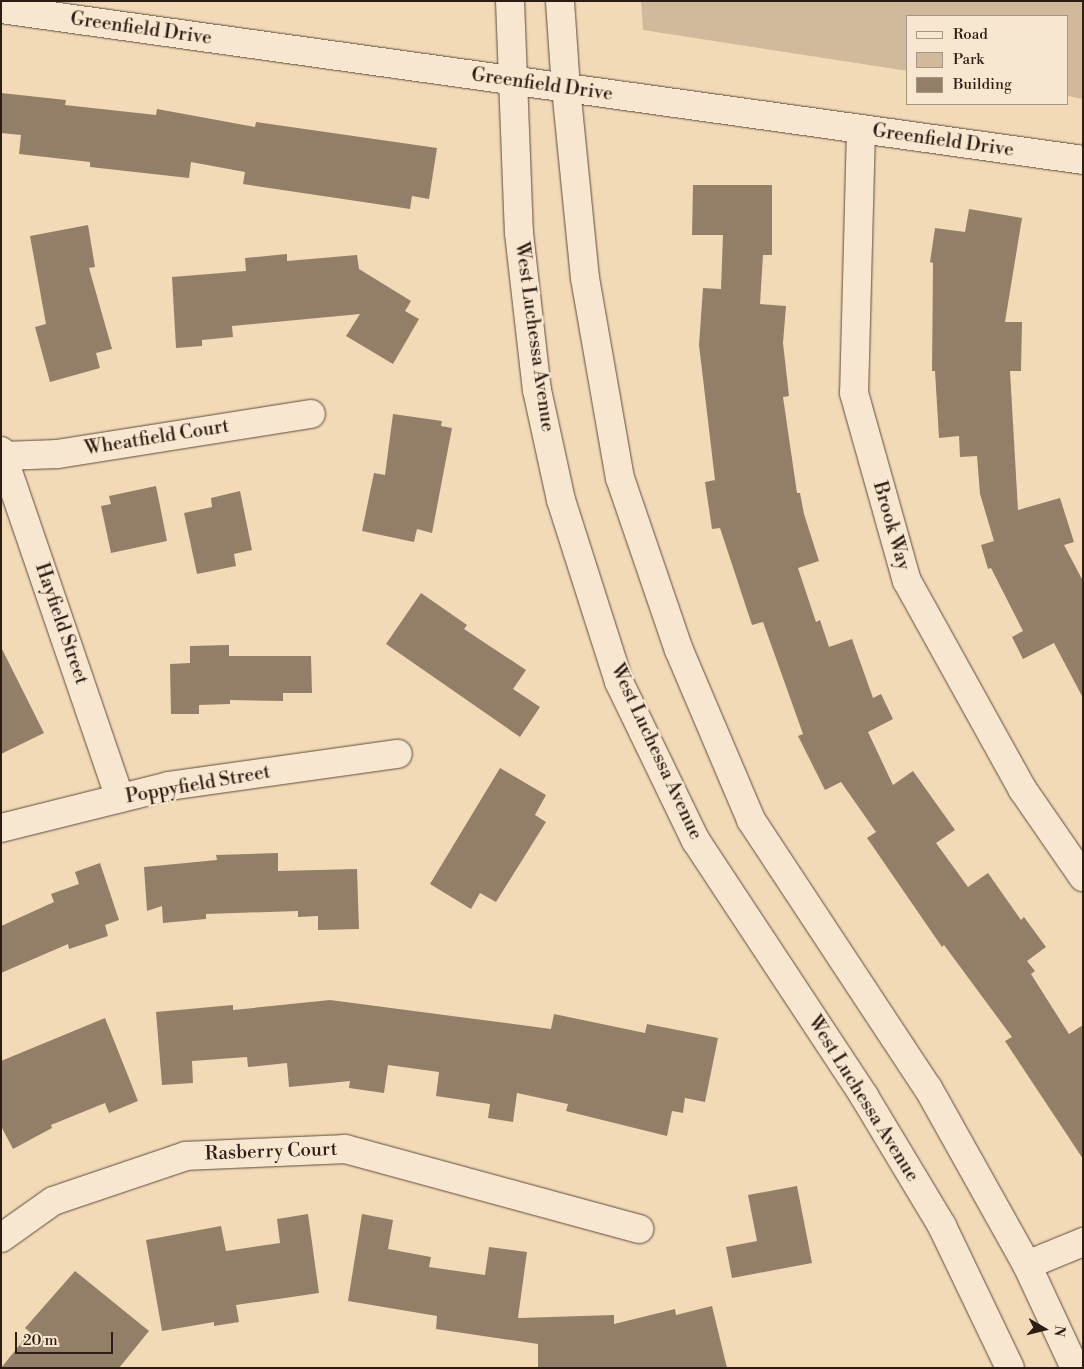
<!DOCTYPE html>
<html>
<head>
<meta charset="utf-8">
<style>
	body { margin:0 }
	#map { position:relative; width:1084px; height:1369px; overflow:hidden; background:#f3dab7; font-family:"Libre Bodoni",serif }
	div>[style] { position:absolute }
	.green>* { inset:0; background:#d1ba9b }
	.building>* { inset:0; background:#937f68 }
	.roads { filter:drop-shadow(0 0 1px #5d4c3c) drop-shadow(0 0 1px #5d4c3c) }
	.minor>* { height:28px; margin:-14px; padding:0 14px; transform-origin:14px; border-radius:14px; background:#f7e7d0 }
	span { translate:-50% -50%; white-space:nowrap; text-align:center; line-height:1.15; -webkit-text-stroke:4.5px #f7e7d0; paint-order:stroke }
	.street-label { font-size:19px; color:#2b1d13 }
	.frame { position:absolute; inset:0; border:2px solid #2b1d13; pointer-events:none }
	.legend { position:absolute; left:906px; top:15px; width:162px; height:90px; box-sizing:border-box; background:#f7e7d0; border:1px solid #a59684; margin:0; padding:6px 9px; list-style:none; font-size:15px; color:#2b1d13 }
	.legend li { display:flex; align-items:center; gap:10px; height:25px }
	.legend b { width:25px; border:1px solid #a59684 }
	.north { position:absolute; left:1019px; top:1304px; width:50px; height:50px; -webkit-text-stroke:4px #f7e7d0; paint-order:stroke; rotate:98deg; font-size:14px; font-weight:700; line-height:20px; text-align:center; color:#2b1d13 }
	.north::after { content:''; display:block; margin:auto; width:18px; height:22px; background:#2b1d13; clip-path:polygon(50% 0,100% 100%,50% 72%,0 100%) }
	.scale { position:absolute; left:15px; top:1332px; width:98px; height:22px; box-sizing:border-box; border:2px solid #2b1d13; border-top:0; padding-left:6px; font-size:15px; line-height:18px; white-space:nowrap; color:#2b1d13; -webkit-text-stroke:4px #f7e7d0; paint-order:stroke }
</style>
</head>
<body>
<div id="map">
	<div class="green">
		<i style="clip-path:polygon(641px 1px,1083px 1px,1083px 99px,1068px 96px,1068px 16px,908px 16px,908px 71px,643px 30px)"></i>
	</div>
	<div class="building">
		<i style="clip-path:polygon(1px 93px,66px 100px,65px 105px,156px 115px,157px 109px,255px 127px,256px 122px,437px 148px,429px 199px,412px 196px,410px 209px,243px 184px,245px 172px,191px 162px,189px 178px,90px 167px,90px 162px,19px 154px,21px 135px,1px 133px)"></i>
		<i style="clip-path:polygon(693px 185px,772px 185px,772px 255px,763px 255px,760px 304px,786px 306px,783px 343px,789px 396px,783px 397px,797px 493px,800px 493px,804px 514px,819px 561px,798px 568px,816px 622px,820px 620px,829px 647px,852px 639px,873px 698px,881px 694px,893px 719px,868px 732px,893px 785px,913px 771px,955px 830px,936px 843px,968px 887px,988px 873px,1021px 920px,1024px 917px,1046px 947px,1027px 961px,1035px 971px,1031px 974px,1069px 1034px,1083px 1025px,1083px 1159px,1005px 1041px,1012px 1037px,944px 945px,942px 947px,867px 838px,876px 832px,841px 782px,825px 790px,798px 736px,803px 734px,763px 622px,752px 625px,720px 528px,712px 529px,705px 482px,715px 480px,699px 345px,703px 288px,721px 289px,723px 235px,692px 235px)"></i>
		<i style="clip-path:polygon(969px 209px,1022px 218px,1005px 322px,1022px 322px,1021px 371px,1010px 371px,1018px 510px,1060px 498px,1074px 542px,1064px 545px,1083px 581px,1083px 698px,1054px 643px,1023px 659px,1012px 637px,1023px 631px,991px 568px,988px 569px,981px 545px,994px 541px,980px 494px,977px 456px,960px 457px,959px 436px,939px 438px,935px 371px,932px 371px,933px 263px,930px 262px,935px 228px,965px 232px)"></i>
		<i style="clip-path:polygon(88px 225px,95px 267px,89px 268px,112px 349px,96px 353px,100px 368px,50px 382px,35px 327px,46px 324px,30px 236px)"></i>
		<i style="clip-path:polygon(287px 254px,287px 261px,357px 255px,359px 269px,411px 301px,405px 311px,419px 319px,393px 364px,346px 336px,360px 314px,232px 326px,233px 337px,202px 340px,202px 346px,176px 348px,172px 277px,246px 271px,245px 258px)"></i>
		<i style="clip-path:polygon(393px 414px,442px 421px,441px 426px,452px 428px,432px 533px,417px 529px,414px 542px,362px 531px,374px 473px,385px 475px)"></i>
		<i style="clip-path:polygon(156px 486px,167px 541px,111px 553px,101px 506px,111px 504px,109px 496px)"></i>
		<i style="clip-path:polygon(240px 491px,252px 550px,234px 554px,236px 566px,197px 574px,184px 513px,212px 507px,211px 498px)"></i>
		<i style="clip-path:polygon(421px 593px,467px 625px,464px 629px,526px 670px,513px 689px,540px 707px,520px 737px,386px 644px)"></i>
		<i style="clip-path:polygon(229px 645px,229px 656px,311px 656px,312px 693px,283px 693px,283px 701px,230px 700px,230px 704px,199px 705px,199px 714px,171px 714px,170px 664px,190px 663px,190px 646px)"></i>
		<i style="clip-path:polygon(1px 647px,44px 733px,1px 754px)"></i>
		<i style="clip-path:polygon(500px 768px,546px 795px,535px 815px,546px 822px,496px 902px,480px 893px,471px 909px,430px 884px)"></i>
		<i style="clip-path:polygon(278px 853px,278px 871px,357px 869px,359px 929px,318px 930px,318px 916px,298px 917px,298px 911px,206px 914px,206px 919px,163px 923px,162px 906px,147px 911px,144px 867px,217px 860px,216px 855px)"></i>
		<i style="clip-path:polygon(100px 863px,119px 920px,105px 925px,108px 936px,69px 949px,68px 944px,1px 973px,1px 926px,54px 902px,51px 894px,79px 884px,75px 872px)"></i>
		<i style="clip-path:polygon(330px 1000px,551px 1029px,554px 1014px,645px 1033px,647px 1024px,718px 1038px,705px 1102px,685px 1098px,683px 1113px,672px 1111px,667px 1136px,566px 1111px,568px 1104px,517px 1093px,513px 1122px,488px 1118px,490px 1104px,436px 1096px,439px 1072px,388px 1065px,384px 1093px,349px 1088px,350px 1081px,289px 1087px,287px 1063px,248px 1067px,247px 1057px,192px 1061px,193px 1083px,162px 1085px,156px 1012px,233px 1005px,233px 1010px)"></i>
		<i style="clip-path:polygon(105px 1018px,138px 1101px,109px 1113px,105px 1103px,51px 1125px,52px 1128px,13px 1149px,1px 1126px,1px 1061px)"></i>
		<i style="clip-path:polygon(797px 1186px,812px 1263px,732px 1278px,726px 1247px,757px 1241px,748px 1195px)"></i>
		<i style="clip-path:polygon(308px 1214px,319px 1293px,236px 1305px,239px 1322px,214px 1326px,214px 1322px,162px 1331px,146px 1240px,221px 1226px,226px 1251px,280px 1243px,277px 1219px)"></i>
		<i style="clip-path:polygon(362px 1214px,393px 1220px,388px 1249px,431px 1257px,429px 1267px,485px 1275px,489px 1247px,527px 1252px,518px 1318px,614px 1315px,614px 1324px,675px 1309px,676px 1315px,712px 1306px,727px 1368px,538px 1368px,538px 1344px,436px 1329px,437px 1316px,348px 1301px)"></i>
		<i style="clip-path:polygon(75px 1271px,149px 1331px,119px 1368px,1px 1368px,30px 1332px,25px 1328px)"></i>
	</div>
	<div class="roads">
		<div class="minor">
			<i style="left:510px;top:1px;width:232px;rotate:87.8deg"></i>
			<i style="left:519px;top:233px;width:158px;rotate:83.5deg"></i>
			<i style="left:537px;top:390px;width:113px;rotate:77.7deg"></i>
			<i style="left:561px;top:500px;width:191px;rotate:72.3deg"></i>
			<i style="left:619px;top:682px;width:177px;rotate:64.2deg"></i>
			<i style="left:696px;top:841px;width:305px;rotate:56.6deg"></i>
			<i style="left:864px;top:1096px;width:152px;rotate:59deg"></i>
			<i style="left:942px;top:1226px;width:157px;rotate:64.4deg"></i>
			<i style="left:560px;top:1px;width:87px;rotate:86.1deg"></i>
			<i style="left:566px;top:88px;width:191px;rotate:84.3deg"></i>
			<i style="left:585px;top:278px;width:203px;rotate:80.1deg"></i>
			<i style="left:620px;top:478px;width:182px;rotate:71.1deg"></i>
			<i style="left:679px;top:650px;width:185px;rotate:67deg"></i>
			<i style="left:751px;top:820px;width:321px;rotate:56.6deg"></i>
			<i style="left:928px;top:1088px;width:203px;rotate:60.8deg"></i>
			<i style="left:1027px;top:1265px;width:114px;rotate:65deg"></i>
			<i style="left:1px;top:9px;width:1092px;rotate:7.94deg"></i>
			<i style="left:861px;top:129px;width:264px;rotate:91.5deg"></i>
			<i style="left:854px;top:393px;width:195px;rotate:74.3deg"></i>
			<i style="left:907px;top:581px;width:239px;rotate:61deg"></i>
			<i style="left:1023px;top:790px;width:106px;rotate:55.4deg"></i>
			<i style="left:1px;top:451px;width:367px;rotate:71.1deg"></i>
			<i style="left:3px;top:456px;width:55px;rotate:-2.1deg"></i>
			<i style="left:58px;top:454px;width:256px;rotate:-9deg"></i>
			<i style="left:1px;top:828px;width:173px;rotate:-14deg"></i>
			<i style="left:169px;top:786px;width:231px;rotate:-8deg"></i>
			<i style="left:1px;top:1238px;width:64px;rotate:-35.4deg"></i>
			<i style="left:53px;top:1201px;width:140px;rotate:-18.7deg"></i>
			<i style="left:186px;top:1156px;width:159px;rotate:-2.5deg"></i>
			<i style="left:345px;top:1149px;width:305px;rotate:15.2deg"></i>
			<i style="left:1027px;top:1265px;width:61px;rotate:-22.3deg"></i>
		</div>
	</div>
	<div class="street-label">
		<span style="left:141px;top:29px;rotate:8deg">Greenfield Drive</span>
		<span style="left:542px;top:85px;rotate:8deg">Greenfield Drive</span>
		<span style="left:943px;top:141px;rotate:8deg">Greenfield Drive</span>
		<span style="left:534px;top:337px;rotate:82deg">West Luchessa Avenue</span>
		<span style="left:157px;top:438px;rotate:-9deg">Wheatfield Court</span>
		<span style="left:891px;top:526px;rotate:74deg">Brook Way</span>
		<span style="left:61px;top:624px;rotate:71deg">Hayfield Street</span>
		<span style="left:656px;top:752px;rotate:65deg">West Luchessa Avenue</span>
		<span style="left:198px;top:785px;rotate:-10deg">Poppyfield Street</span>
		<span style="left:863px;top:1099px;rotate:58deg">West Luchessa Avenue</span>
		<span style="left:271px;top:1152px;rotate:-2deg">Rasberry Court</span>
	</div>
	<div class="frame"></div>
	<ul class="legend">
	<li><b style="height:6px;background:#f7e7d0"></b>Road</li>
	<li><b style="height:14px;background:#d1ba9b"></b>Park</li>
	<li><b style="height:14px;background:#937f68"></b>Building</li>
	</ul>
	<div class="north">N</div>
	<div class="scale">20 m</div>
</div>
</body>
</html>
